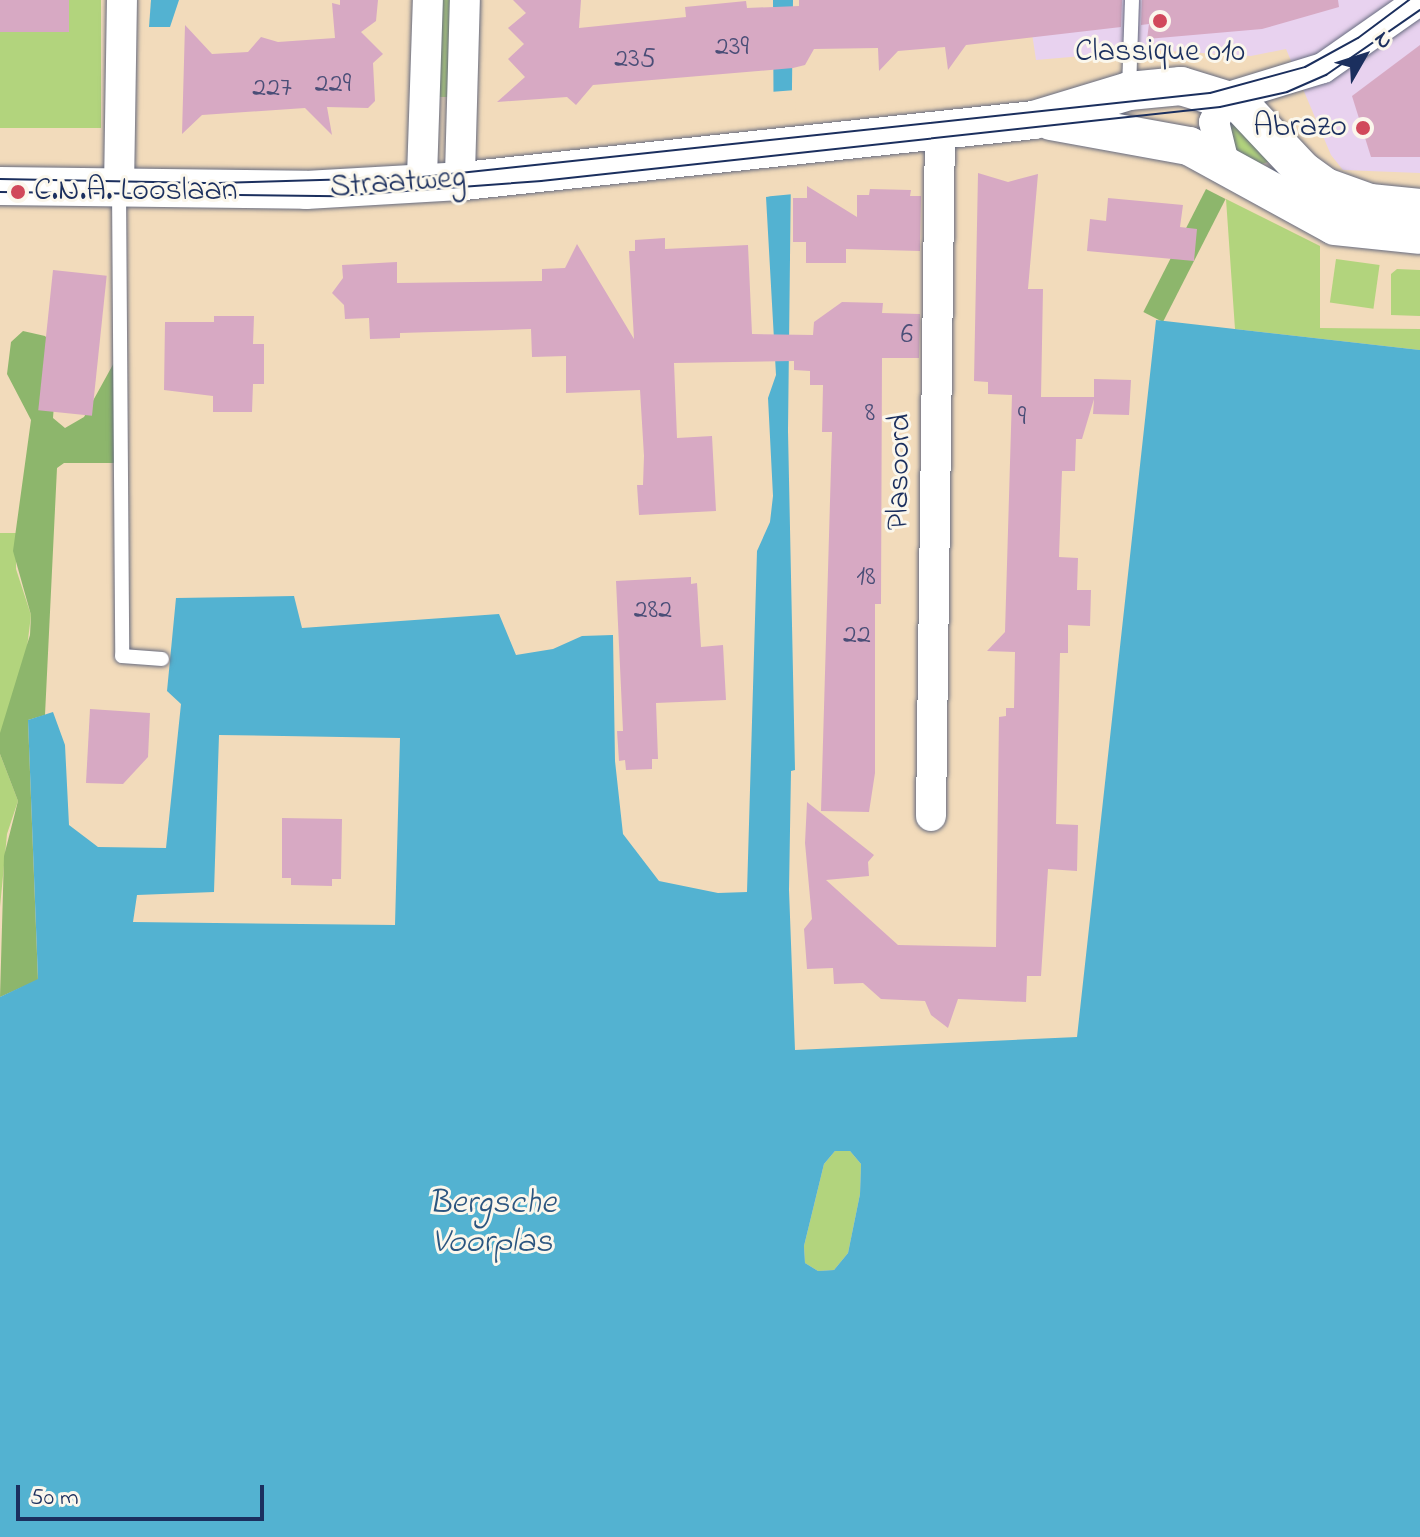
<!DOCTYPE html>
<html>
<head>
<meta charset="utf-8">
<style>
	body { margin:0 }
	#map { position:relative; width:1420px; height:1537px; overflow:hidden; background:#f2dbbb; font-family:"Indie Flower",sans-serif }
	div>[style] { position:absolute }
	.built>* { inset:0; background:#e8d2ef }
	.green>* { inset:0; background:#b2d47d; transform-origin:0 0 }
	.forest>* { inset:0; background:#8db66c; transform-origin:0 0 }
	.water>* { inset:0; background:#53b2d1 }
	.pier>* { inset:0; background:#f2dbbb }
	.building>* { inset:0; background:#d7a9c3; transform-origin:0 0 }
	.roads { filter:drop-shadow(0 0 2px #666b7f) drop-shadow(0 0 2px #666b7f) }
	.service>* { height:14px; margin:-7px; padding:0 7px; transform-origin:7px; border-radius:7px; background:#fff }
	.minor>* { height:30px; margin:-15px; padding:0 15px; transform-origin:15px; border-radius:15px; background:#fff }
	.tertiary>* { height:38px; margin:-19px; padding:0 19px; transform-origin:19px; border-radius:19px; background:#fff }
	.tram>* { height:2px; margin:-1px; padding:0 1px; transform-origin:1px; border-radius:1px; background:#1b2f5e }
	.dots>* { width:22px; height:22px; translate:-50% -50%; box-sizing:border-box; border:4px solid #fbf7ec; border-radius:50% }
	span { translate:-50% -50%; white-space:nowrap; text-align:center; line-height:1.15; -webkit-text-stroke:6px #fbf7ec; paint-order:stroke }
	.number-label { font-size:28px; color:#4a4e77 }
	.number-label span { -webkit-text-stroke-width:0 }
	.poi-label { font-size:32px; color:#1b2f5e }
	.right { translate:-100% -50%; text-align:right }
	.left { translate:0 -50%; text-align:left }
	.street-label { font-size:32px; color:#1b2f5e }
	.water-label { font-size:34px; color:#2c5680; font-style:italic }
	.north { position:absolute; left:1324px; top:16px; width:80px; height:80px; -webkit-text-stroke:6px #fbf7ec; paint-order:stroke; rotate:51deg; font-size:22px; font-weight:700; line-height:32px; text-align:center; color:#1b2f5e }
	.north::after { content:''; display:block; margin:auto; width:28px; height:36px; background:#1b2f5e; clip-path:polygon(50% 0,100% 100%,50% 72%,0 100%) }
	.scale { position:absolute; left:16px; top:1485px; width:248px; height:36px; box-sizing:border-box; border:4px solid #1b2f5e; border-top:0; padding-left:10px; font-size:24px; line-height:28px; white-space:nowrap; color:#1b2f5e; -webkit-text-stroke:6px #fbf7ec; paint-order:stroke }
</style>
</head>
<body>
<div id="map">
	<div class="built">
		<i style="clip-path:polygon(1027px 0,1420px 0,1420px 173px,1343px 170px,1331px 155px,1286px 49px,1251px 56px,1152px 50px,1036px 60px)"></i>
	</div>
	<div class="green">
		<i style="left:0;top:0;width:101px;height:128px"></i>
		<i style="left:438px;top:0;width:17px;height:97px"></i>
		<i style="clip-path:polygon(1233px 112px,1276px 159px,1256px 166px,1245px 161px,1232px 143px,1228px 124px)"></i>
		<i style="clip-path:polygon(1226px 199px,1320px 246px,1320px 328px,1420px 329px,1420px 350px,1235px 329px)"></i>
		<i style="left:1336px;top:259px;width:44px;height:44px;rotate:8deg"></i>
		<i style="clip-path:polygon(1397px 269px,1420px 270px,1420px 316px,1391px 315px,1391px 274px)"></i>
		<i style="clip-path:polygon(0 533px,16px 533px,16px 569px,31px 615px,26px 656px,0 740px)"></i>
		<i style="clip-path:polygon(0 754px,18px 801px,7px 834px,0 907px)"></i>
		<i style="clip-path:polygon(835px 1151px,850px 1151px,861px 1164px,860px 1194px,848px 1253px,834px 1270px,818px 1271px,805px 1263px,804px 1246px,824px 1164px)"></i>
	</div>
	<div class="forest">
		<i style="left:1206px;top:189px;width:22px;height:138px;rotate:27deg"></i>
		<i style="clip-path:polygon(23px 331px,45px 336px,58px 352px,53px 418px,65px 428px,84px 417px,121px 350px,117px 463px,64px 463px,57px 468px,45px 715px,28px 720px,38px 980px,0 997px,4px 856px,18px 801px,0 754px,0 733px,30px 635px,31px 615px,13px 551px,31px 420px,7px 374px,11px 342px)"></i>
	</div>
	<div class="water">
		<i style="clip-path:polygon(151px 0,179px 0,170px 27px,149px 27px)"></i>
		<i style="clip-path:polygon(evenodd,773px 0,793px 0,788px 431px,795px 770px,791px 771px,789px 890px,795px 1050px,1077px 1037px,1156px 320px,1420px 350px,1420px 1537px,0 1537px,0 997px,38px 979px,28px 720px,53px 712px,65px 745px,69px 825px,98px 847px,166px 848px,181px 704px,167px 691px,176px 598px,294px 596px,302px 628px,499px 614px,516px 655px,553px 649px,582px 636px,613px 635px,615px 761px,623px 834px,659px 881px,718px 893px,747px 892px,757px 551px,770px 522px,773px 496px,768px 398px,776px 375px,766px 197px,774px 195px,773px 0,219px 735px,400px 738px,395px 925px,133px 922px,137px 895px,214px 892px,219px 735px,773px 0,835px 1151px,850px 1151px,861px 1164px,860px 1194px,848px 1253px,834px 1270px,818px 1271px,805px 1263px,804px 1246px,824px 1164px,835px 1151px)"></i>
	</div>
	<div class="pier">
		<i style="clip-path:polygon(796px 90px,794px 194px,762px 197px,770px 192px,770px 92px)"></i>
	</div>
	<div class="building">
		<i style="left:0;top:0;width:69px;height:32px"></i>
		<i style="clip-path:polygon(340px 0,378px 0,376px 21px,361px 32px,383px 54px,373px 63px,375px 101px,368px 108px,327px 107px,332px 135px,305px 108px,202px 115px,182px 134px,185px 25px,212px 54px,248px 52px,261px 37px,278px 42px,335px 38px,332px 3px,340px 5px)"></i>
		<i style="clip-path:polygon(513px 0,581px 0,579px 28px,686px 17px,685px 7px,746px 1px,747px 8px,799px 6px,799px 0,1122px 0,1121px 27px,966px 45px,948px 70px,945px 47px,898px 51px,879px 71px,878px 48px,814px 49px,805px 65px,793px 68px,593px 85px,576px 105px,567px 97px,497px 102px,525px 77px,508px 59px,524px 44px,508px 28px,526px 13px)"></i>
		<i style="clip-path:polygon(1142px 0,1338px 0,1339px 7px,1262px 29px,1147px 39px,1149px 24px,1141px 25px)"></i>
		<i style="clip-path:polygon(1420px 45px,1420px 157px,1371px 157px,1352px 96px)"></i>
		<i style="clip-path:polygon(978px 173px,1008px 182px,1038px 174px,1028px 289px,1043px 289px,1041px 397px,1094px 397px,1094px 379px,1131px 380px,1129px 415px,1093px 414px,1094px 399px,1082px 439px,1076px 439px,1075px 471px,1062px 471px,1059px 557px,1078px 558px,1077px 590px,1091px 590px,1090px 626px,1068px 625px,1068px 653px,1060px 653px,1056px 824px,1078px 825px,1077px 871px,1048px 869px,1041px 976px,1027px 976px,1026px 1002px,958px 999px,948px 1028px,931px 1015px,925px 1001px,881px 999px,863px 983px,834px 984px,833px 968px,807px 969px,804px 929px,812px 919px,805px 843px,807px 802px,874px 855px,868px 862px,869px 876px,826px 880px,898px 945px,996px 947px,999px 717px,1006px 716px,1006px 708px,1014px 708px,1015px 652px,987px 651px,1005px 632px,1012px 395px,988px 394px,988px 382px,974px 381px)"></i>
		<i style="clip-path:polygon(807px 186px,857px 217px,857px 195px,869px 195px,870px 189px,911px 190px,910px 196px,921px 196px,920px 251px,846px 249px,846px 263px,806px 263px,806px 242px,793px 242px,793px 198px,807px 198px)"></i>
		<i style="clip-path:polygon(1108px 198px,1183px 205px,1180px 227px,1197px 229px,1194px 261px,1087px 251px,1090px 219px,1106px 221px)"></i>
		<i style="clip-path:polygon(665px 238px,665px 249px,748px 245px,752px 334px,813px 335px,814px 322px,842px 302px,883px 303px,882px 313px,920px 314px,919px 358px,882px 358px,881px 604px,875px 604px,875px 773px,869px 812px,821px 811px,832px 432px,822px 432px,823px 385px,810px 385px,810px 371px,794px 370px,794px 361px,674px 363px,677px 438px,712px 436px,716px 511px,639px 515px,637px 485px,643px 485px,644px 456px,640px 390px,566px 393px,566px 356px,532px 357px,531px 329px,400px 333px,400px 338px,370px 339px,369px 318px,345px 319px,344px 305px,332px 293px,343px 278px,342px 265px,397px 262px,397px 283px,542px 281px,542px 269px,565px 268px,577px 244px,634px 339px,629px 251px,635px 251px,635px 240px)"></i>
		<i style="left:53px;top:270px;width:54px;height:141px;rotate:6deg"></i>
		<i style="clip-path:polygon(214px 316px,254px 316px,253px 344px,264px 344px,264px 384px,253px 384px,252px 412px,213px 412px,213px 396px,164px 390px,165px 322px,214px 322px)"></i>
		<i style="clip-path:polygon(691px 577px,691px 584px,697px 583px,701px 647px,723px 645px,726px 700px,656px 703px,658px 759px,652px 759px,652px 769px,626px 770px,625px 760px,619px 761px,617px 731px,623px 731px,616px 581px)"></i>
		<i style="clip-path:polygon(90px 709px,150px 713px,148px 757px,123px 784px,86px 783px)"></i>
		<i style="clip-path:polygon(282px 818px,342px 819px,341px 879px,332px 879px,332px 886px,291px 885px,291px 878px,282px 878px)"></i>
	</div>
	<div class="roads">
		<div class="service">
			<i style="left:1129px;top:90px;width:90px;rotate:-88.1deg"></i>
			<i style="left:119px;top:188px;width:468px;rotate:89.6deg"></i>
			<i style="left:122px;top:656px;width:40px;rotate:4.3deg"></i>
		</div>
		<div class="minor">
			<i style="left:1225px;top:167px;width:46px;rotate:-103.7deg"></i>
			<i style="left:1214px;top:122px;width:26px;rotate:-65deg"></i>
			<i style="left:1225px;top:98px;width:102px;rotate:-17deg"></i>
			<i style="left:1323px;top:68px;width:118px;rotate:-35deg"></i>
			<i style="left:464px;top:181px;width:8px;rotate:-120deg"></i>
			<i style="left:460px;top:174px;width:174px;rotate:-88.4deg"></i>
			<i style="left:417px;top:184px;width:9px;rotate:-54deg"></i>
			<i style="left:422px;top:177px;width:177px;rotate:-88.1deg"></i>
			<i style="left:119px;top:188px;width:188px;rotate:-89.1deg"></i>
			<i style="left:931px;top:816px;width:687px;rotate:-89.25deg"></i>
		</div>
		<div class="tertiary">
			<i style="left:1051px;top:121px;width:140px;rotate:10.3deg"></i>
			<i style="left:1189px;top:146px;width:166px;rotate:28.7deg"></i>
			<i style="left:1335px;top:226px;width:85px;rotate:6deg"></i>
			<i style="left:0;top:186px;width:306px;rotate:0.7deg"></i>
			<i style="left:306px;top:190px;width:158px;rotate:-3.3deg"></i>
			<i style="left:464px;top:181px;width:573px;rotate:-6.11deg"></i>
			<i style="left:1034px;top:120px;width:99px;rotate:-17deg"></i>
			<i style="left:1129px;top:91px;width:52px;rotate:-5.5deg"></i>
			<i style="left:1181px;top:86px;width:62px;rotate:17deg"></i>
			<i style="left:1240px;top:104px;width:91px;rotate:46.8deg"></i>
			<i style="left:1302px;top:170px;width:29px;rotate:36deg"></i>
			<i style="left:1325px;top:187px;width:48px;rotate:19.6deg"></i>
			<i style="left:1370px;top:203px;width:50px;rotate:5.7deg"></i>
		</div>
	</div>
	<div class="tram">
		<i style="left:0;top:179px;width:218px;rotate:1.1deg"></i>
		<i style="left:218px;top:183px;width:204px;rotate:-1.7deg"></i>
		<i style="left:422px;top:177px;width:792px;rotate:-6.08deg"></i>
		<i style="left:1210px;top:93px;width:98px;rotate:-15.3deg"></i>
		<i style="left:1305px;top:67px;width:60px;rotate:-28.7deg"></i>
		<i style="left:1358px;top:38px;width:64px;rotate:-36.7deg"></i>
		<i style="left:0;top:192px;width:338px;rotate:0.7deg"></i>
		<i style="left:338px;top:196px;width:204px;rotate:-4.2deg"></i>
		<i style="left:541px;top:181px;width:683px;rotate:-6.22deg"></i>
		<i style="left:1220px;top:107px;width:69px;rotate:-12.6deg"></i>
		<i style="left:1287px;top:92px;width:43px;rotate:-23.6deg"></i>
		<i style="left:1326px;top:75px;width:114px;rotate:-34.7deg"></i>
	</div>
	<div class="dots">
		<i style="left:1160px;top:21px;background:#d1495b"></i>
		<i style="left:1363px;top:128px;background:#d1495b"></i>
		<i style="left:18px;top:192px;background:#d1495b"></i>
	</div>
	<div class="number-label">
		<span style="left:732px;top:48px">239</span>
		<span style="left:635px;top:60px">235</span>
		<span style="left:333px;top:85px">229</span>
		<span style="left:272px;top:89px">227</span>
		<span style="left:907px;top:336px">6</span>
		<span style="left:870px;top:414px">8</span>
		<span style="left:1022px;top:418px">9</span>
		<span style="left:866px;top:578px">18</span>
		<span style="left:653px;top:611px">282</span>
		<span style="left:857px;top:636px">22</span>
	</div>
	<div class="poi-label">
		<span style="left:1160px;top:53px">Classique 010</span>
		<span class="right" style="left:1347px;top:128px">Abrazo</span>
		<span class="left" style="left:34px;top:192px">C.N.A. Looslaan</span>
	</div>
	<div class="street-label">
		<span style="left:398px;top:184px;rotate:-4deg">Straatweg</span>
		<span style="left:901px;top:472px;rotate:-89deg">Plasoord</span>
	</div>
	<div class="water-label">
		<span style="left:492px;top:1224px">Bergsche<br>Voorplas</span>
	</div>
	<div class="north">N</div>
	<div class="scale">50 m</div>
</div>
</body>
</html>
